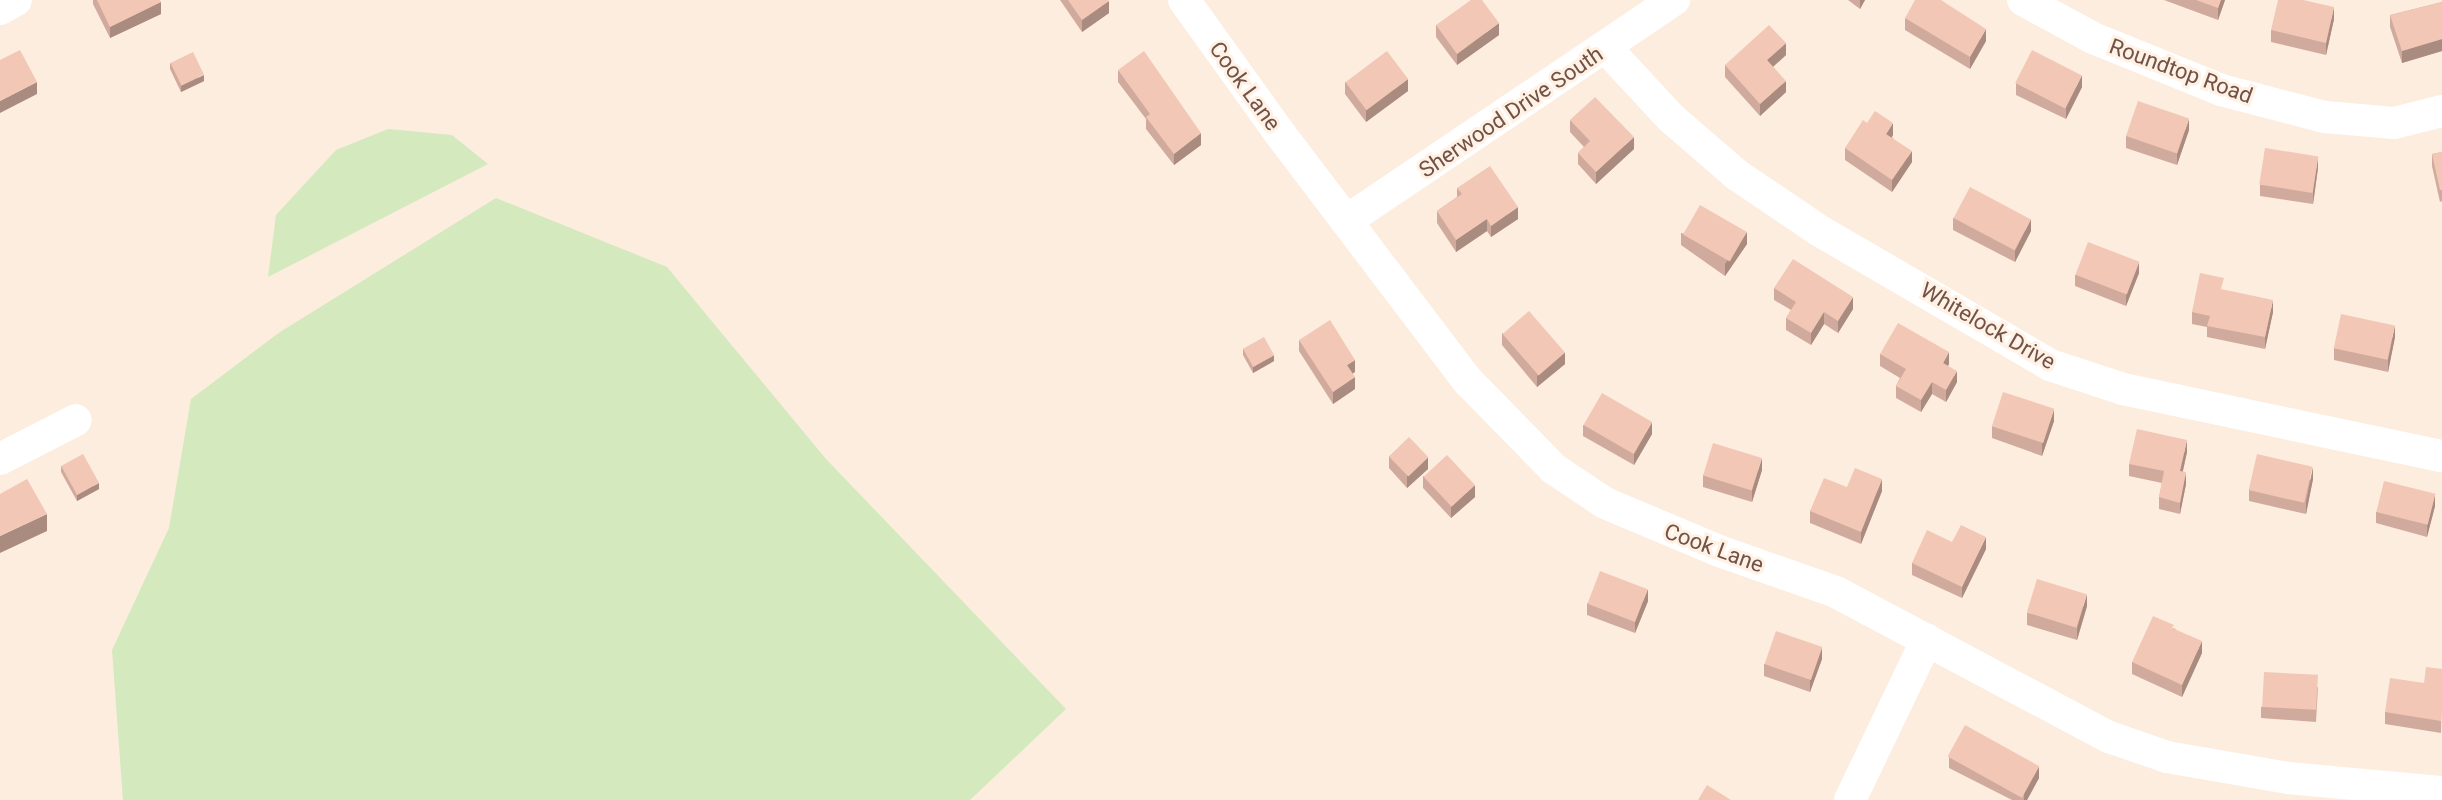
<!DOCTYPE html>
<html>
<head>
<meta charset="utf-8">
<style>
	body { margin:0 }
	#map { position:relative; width:2442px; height:800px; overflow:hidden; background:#fcedde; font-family:Roboto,sans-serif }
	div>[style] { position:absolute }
	.green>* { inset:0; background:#d4e9bd }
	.minor>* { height:32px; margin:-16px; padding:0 16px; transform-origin:16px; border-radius:16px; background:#fff }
	.wall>* { inset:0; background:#d0ab9d }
	.shaded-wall>* { inset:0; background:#a98b7f }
	.building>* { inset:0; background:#f2c7b6; transform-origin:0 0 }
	span { translate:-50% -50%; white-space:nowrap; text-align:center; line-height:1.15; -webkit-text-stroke:6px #fff1e4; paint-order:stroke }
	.street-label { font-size:22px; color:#725147 }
</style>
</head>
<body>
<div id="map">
	<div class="green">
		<i style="clip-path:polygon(388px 129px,452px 135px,488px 164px,268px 277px,276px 215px,336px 150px)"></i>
		<i style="clip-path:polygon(496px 198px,667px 267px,826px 459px,1066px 709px,970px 800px,123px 800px,112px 650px,169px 528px,191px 399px,280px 332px)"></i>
	</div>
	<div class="minor">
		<i style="left:1184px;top:0;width:166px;rotate:54.3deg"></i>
		<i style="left:1281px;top:135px;width:309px;rotate:52.8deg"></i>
		<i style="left:1468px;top:381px;width:123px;rotate:45.7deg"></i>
		<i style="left:1554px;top:469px;width:61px;rotate:33.7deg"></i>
		<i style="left:1605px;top:503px;width:124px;rotate:22.8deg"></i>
		<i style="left:1719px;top:551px;width:124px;rotate:19.3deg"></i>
		<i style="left:1836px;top:592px;width:309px;rotate:28deg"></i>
		<i style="left:2109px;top:737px;width:61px;rotate:19deg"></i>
		<i style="left:2167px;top:757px;width:123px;rotate:9.8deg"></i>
		<i style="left:2288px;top:778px;width:155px;rotate:5.2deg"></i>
		<i style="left:2023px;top:0;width:80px;rotate:28.5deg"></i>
		<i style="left:2093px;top:38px;width:138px;rotate:22.1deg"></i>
		<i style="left:2221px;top:90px;width:107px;rotate:14.6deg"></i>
		<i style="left:2325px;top:117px;width:69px;rotate:5deg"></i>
		<i style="left:2394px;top:123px;width:49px;rotate:-14deg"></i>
		<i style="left:0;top:9px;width:18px;rotate:-29deg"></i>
		<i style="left:1606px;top:48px;width:96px;rotate:47.1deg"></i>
		<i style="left:1671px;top:118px;width:87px;rotate:40.8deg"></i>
		<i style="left:1737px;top:175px;width:100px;rotate:34deg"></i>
		<i style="left:1820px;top:231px;width:266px;rotate:30.2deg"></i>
		<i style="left:2050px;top:365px;width:77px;rotate:18.2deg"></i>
		<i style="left:2123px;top:389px;width:326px;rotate:11.9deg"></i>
		<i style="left:1346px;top:221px;width:396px;rotate:-34deg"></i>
		<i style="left:0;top:459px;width:85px;rotate:-27.2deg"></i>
		<i style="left:1850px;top:800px;width:178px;rotate:-64.4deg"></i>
	</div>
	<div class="wall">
		<i style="clip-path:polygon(93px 0,160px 0,161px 14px,110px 38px,93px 4px)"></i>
		<i style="clip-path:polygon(1060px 0,1108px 0,1109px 13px,1082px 32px)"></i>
		<i style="clip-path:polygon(1848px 0,1865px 0,1860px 9px)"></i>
		<i style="clip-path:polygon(2164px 0,2225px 0,2218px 20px)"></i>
		<i style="clip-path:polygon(2442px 2px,2442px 51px,2402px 63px,2390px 27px,2390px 15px)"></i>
		<i style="clip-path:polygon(1905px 18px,1986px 41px,1970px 69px,1905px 30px)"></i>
		<i style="clip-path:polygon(2334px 19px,2326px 55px,2271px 42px,2271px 30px)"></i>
		<i style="clip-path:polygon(1436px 25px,1499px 35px,1457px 65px,1436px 37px)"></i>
		<i style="clip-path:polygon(1786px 55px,1773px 67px,1786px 92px,1760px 116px,1725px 77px,1725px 65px)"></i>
		<i style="clip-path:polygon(170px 63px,204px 81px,181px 92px,170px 69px)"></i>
		<i style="clip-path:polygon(1118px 70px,1201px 145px,1174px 165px,1146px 129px,1146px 119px,1118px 82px)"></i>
		<i style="clip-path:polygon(1345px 82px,1408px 91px,1366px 122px,1345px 94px)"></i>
		<i style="clip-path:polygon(2016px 83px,2082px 87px,2066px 119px,2016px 95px)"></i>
		<i style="clip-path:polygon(1570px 120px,1634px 149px,1596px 184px,1578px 164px,1578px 153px,1584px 147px,1570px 132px)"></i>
		<i style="clip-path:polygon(2189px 130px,2177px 165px,2126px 148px,2126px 136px)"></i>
		<i style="clip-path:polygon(1893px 135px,1892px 137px,1912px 162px,1892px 192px,1845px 160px,1845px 148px)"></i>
		<i style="clip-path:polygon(2442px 152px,2442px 201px,2440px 202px,2432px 166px,2432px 154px)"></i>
		<i style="clip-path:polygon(2318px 168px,2313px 204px,2260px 196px,2260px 185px)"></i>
		<i style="clip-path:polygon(1457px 188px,1518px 219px,1491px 237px,1487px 231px,1456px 252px,1437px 223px,1437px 211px,1457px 197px)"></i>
		<i style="clip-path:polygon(1953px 218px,2031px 231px,2015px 262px,1953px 230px)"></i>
		<i style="clip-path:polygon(1681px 233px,1747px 244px,1725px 276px,1681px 245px)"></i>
		<i style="clip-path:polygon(2139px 273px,2126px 306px,2075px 286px,2075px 275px)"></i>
		<i style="clip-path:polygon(1774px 288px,1853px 309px,1838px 333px,1824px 324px,1811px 345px,1786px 330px,1786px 318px,1791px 310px,1774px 300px)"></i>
		<i style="clip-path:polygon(2224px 290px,2273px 312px,2265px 349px,2207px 337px,2207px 327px,2192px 324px,2192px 312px)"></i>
		<i style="clip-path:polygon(1502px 333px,1565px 364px,1537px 387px,1502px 345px)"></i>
		<i style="clip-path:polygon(2395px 337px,2388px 372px,2334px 360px,2334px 348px)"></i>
		<i style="clip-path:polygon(1299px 340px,1355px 372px,1352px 374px,1355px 389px,1333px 404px,1299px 351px)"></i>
		<i style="clip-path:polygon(1243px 349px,1274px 361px,1253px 373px,1243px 355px)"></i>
		<i style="clip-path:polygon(1880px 354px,1949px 364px,1948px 366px,1957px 382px,1946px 402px,1932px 394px,1921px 412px,1896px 398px,1896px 386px,1900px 378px,1880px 366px)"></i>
		<i style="clip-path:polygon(2054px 421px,2042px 456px,1992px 438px,1992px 426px)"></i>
		<i style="clip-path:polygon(1583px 425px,1652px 434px,1634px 465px,1583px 436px)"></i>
		<i style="clip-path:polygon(2187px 452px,2183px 471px,2186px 484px,2180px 514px,2159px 509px,2159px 497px,2162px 483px,2129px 476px,2129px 464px)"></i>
		<i style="clip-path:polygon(1389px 456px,1428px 469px,1407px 488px,1389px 468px)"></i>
		<i style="clip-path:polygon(61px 466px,99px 489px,77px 501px,61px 472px)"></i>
		<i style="clip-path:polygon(1762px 470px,1752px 502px,1703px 487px,1703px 475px)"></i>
		<i style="clip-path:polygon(1423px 476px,1475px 497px,1451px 518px,1423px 488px)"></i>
		<i style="clip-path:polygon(2313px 479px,2306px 514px,2249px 501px,2249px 490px)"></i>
		<i style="clip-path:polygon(1847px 487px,1882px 491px,1861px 544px,1810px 523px,1810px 511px)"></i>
		<i style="clip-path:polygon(2435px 506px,2427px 537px,2376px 523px,2376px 512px)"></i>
		<i style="clip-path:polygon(1986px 549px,1962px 598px,1912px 575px,1912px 563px)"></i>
		<i style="clip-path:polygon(1648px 601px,1635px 633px,1587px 615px,1587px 603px)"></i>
		<i style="clip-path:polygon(2087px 606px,2077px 640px,2027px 625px,2027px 613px)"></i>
		<i style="clip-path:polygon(2174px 628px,2202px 653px,2182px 697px,2132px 674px,2132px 662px)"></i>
		<i style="clip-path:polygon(1822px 659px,1810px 692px,1764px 676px,1764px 664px)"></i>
		<i style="clip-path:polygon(2442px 669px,2441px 733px,2385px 724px,2385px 712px)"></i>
		<i style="clip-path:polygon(2318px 687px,2316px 722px,2261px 718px,2261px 707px)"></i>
		<i style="clip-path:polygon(1949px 757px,2039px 778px,2027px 800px,2012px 800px,1949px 768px)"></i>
	</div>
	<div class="shaded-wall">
		<i style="clip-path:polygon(1860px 0,1865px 0,1860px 9px)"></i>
		<i style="clip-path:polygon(2221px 0,2225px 0,2218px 20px,2218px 8px)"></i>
		<i style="clip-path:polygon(1109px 1px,1109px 13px,1082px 32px,1082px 20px)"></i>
		<i style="clip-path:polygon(161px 2px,161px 14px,110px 38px,110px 27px)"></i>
		<i style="clip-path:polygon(2334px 7px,2334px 19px,2326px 55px,2326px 43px)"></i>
		<i style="clip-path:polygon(1499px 23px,1499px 35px,1457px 65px,1457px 54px)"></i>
		<i style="clip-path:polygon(1986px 29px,1986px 41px,1970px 69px,1970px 57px)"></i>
		<i style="clip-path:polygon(2442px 39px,2442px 51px,2402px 63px,2402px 51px)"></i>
		<i style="clip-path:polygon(1786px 43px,1786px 55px,1767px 72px,1767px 60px)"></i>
		<i style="clip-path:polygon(204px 75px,204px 81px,181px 92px,181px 86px)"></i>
		<i style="clip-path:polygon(2082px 75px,2082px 87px,2066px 119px,2066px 108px)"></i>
		<i style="clip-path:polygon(1408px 79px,1408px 91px,1366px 122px,1366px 110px)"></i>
		<i style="clip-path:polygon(1786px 81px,1786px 92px,1760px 116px,1760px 104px)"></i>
		<i style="clip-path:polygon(37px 82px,37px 94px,0 113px,0 101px)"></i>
		<i style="clip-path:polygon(2189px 119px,2189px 130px,2177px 165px,2177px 154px)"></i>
		<i style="clip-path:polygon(1893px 123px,1893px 135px,1886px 145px,1886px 134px)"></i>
		<i style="clip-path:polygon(1201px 133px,1201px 145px,1174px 165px,1174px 154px)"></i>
		<i style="clip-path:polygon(1634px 137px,1634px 149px,1596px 184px,1596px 172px)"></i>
		<i style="clip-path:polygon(1912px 151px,1912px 162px,1892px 192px,1892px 180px)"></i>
		<i style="clip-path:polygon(2318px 156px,2318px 168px,2313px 204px,2313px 192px)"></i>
		<i style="clip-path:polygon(1518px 207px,1518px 219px,1491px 237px,1491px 226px)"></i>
		<i style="clip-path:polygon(1487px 219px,1487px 231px,1456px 252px,1456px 240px)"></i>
		<i style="clip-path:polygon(2031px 219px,2031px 231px,2015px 262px,2015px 251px)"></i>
		<i style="clip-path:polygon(1747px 232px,1747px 244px,1725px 276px,1725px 264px)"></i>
		<i style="clip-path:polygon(2139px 262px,2139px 273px,2126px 306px,2126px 294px)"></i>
		<i style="clip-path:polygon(1853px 297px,1853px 309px,1838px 333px,1838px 321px)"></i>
		<i style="clip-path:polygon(2273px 300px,2273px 312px,2265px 349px,2265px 337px)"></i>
		<i style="clip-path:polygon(1824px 312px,1824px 324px,1811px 345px,1811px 333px)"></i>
		<i style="clip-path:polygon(2395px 325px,2395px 337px,2388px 372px,2388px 360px)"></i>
		<i style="clip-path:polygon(1565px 352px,1565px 364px,1537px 387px,1537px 376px)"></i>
		<i style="clip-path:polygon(1949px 352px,1949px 364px,1943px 374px,1943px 363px)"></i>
		<i style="clip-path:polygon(1274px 355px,1274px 361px,1253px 373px,1253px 367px)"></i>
		<i style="clip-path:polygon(1355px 360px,1355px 372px,1347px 377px,1347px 365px)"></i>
		<i style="clip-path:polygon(1957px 371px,1957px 382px,1946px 402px,1946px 390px)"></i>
		<i style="clip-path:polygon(1355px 377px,1355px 389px,1333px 404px,1333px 392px)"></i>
		<i style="clip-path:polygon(1932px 382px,1932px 394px,1921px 412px,1921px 400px)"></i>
		<i style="clip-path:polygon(2054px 409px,2054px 421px,2042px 456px,2042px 444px)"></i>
		<i style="clip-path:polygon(1652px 422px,1652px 434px,1634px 465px,1634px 454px)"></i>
		<i style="clip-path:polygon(2187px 440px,2187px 452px,2180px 483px,2180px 471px)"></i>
		<i style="clip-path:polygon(1428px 457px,1428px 469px,1407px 488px,1407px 476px)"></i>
		<i style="clip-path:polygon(1762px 458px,1762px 470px,1752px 502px,1752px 490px)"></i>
		<i style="clip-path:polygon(2313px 467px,2313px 479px,2306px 514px,2306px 502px)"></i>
		<i style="clip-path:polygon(2186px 472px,2186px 484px,2180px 514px,2180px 503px)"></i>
		<i style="clip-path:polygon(1882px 479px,1882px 491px,1861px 544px,1861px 532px)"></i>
		<i style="clip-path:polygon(99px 483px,99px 489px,77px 501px,77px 495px)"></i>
		<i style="clip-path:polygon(1475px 485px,1475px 497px,1451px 518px,1451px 507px)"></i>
		<i style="clip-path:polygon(2435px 494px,2435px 506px,2427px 537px,2427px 525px)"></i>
		<i style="clip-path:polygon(47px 514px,47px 531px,0 553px,0 536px)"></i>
		<i style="clip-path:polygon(1986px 537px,1986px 549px,1962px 598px,1962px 587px)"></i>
		<i style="clip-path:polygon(1648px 589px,1648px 601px,1635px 633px,1635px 621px)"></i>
		<i style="clip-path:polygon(2087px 594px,2087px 606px,2077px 640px,2077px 628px)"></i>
		<i style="clip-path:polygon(2202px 641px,2202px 653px,2182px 697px,2182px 685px)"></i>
		<i style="clip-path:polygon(1822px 647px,1822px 659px,1810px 692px,1810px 680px)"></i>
		<i style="clip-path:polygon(2039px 766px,2039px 778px,2027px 800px,2024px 800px,2024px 794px)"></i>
	</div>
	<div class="building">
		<i style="clip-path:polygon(97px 0,160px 0,161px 2px,110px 27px)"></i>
		<i style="clip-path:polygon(1068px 0,1108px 0,1109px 1px,1082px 20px)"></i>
		<i style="clip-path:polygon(1471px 0,1482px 0,1499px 23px,1457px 54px,1436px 25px)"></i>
		<i style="clip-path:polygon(1915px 0,1941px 0,1986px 29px,1970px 57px,1905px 18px)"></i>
		<i style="clip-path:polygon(2196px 0,2221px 0,2218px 8px)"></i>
		<i style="clip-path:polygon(2278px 0,2303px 0,2334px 7px,2326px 43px,2271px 30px)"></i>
		<i style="clip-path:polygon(2442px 2px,2442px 39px,2402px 51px,2390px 15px)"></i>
		<i style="clip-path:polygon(1769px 25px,1786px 43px,1767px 60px,1786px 81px,1760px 104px,1725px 65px)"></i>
		<i style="clip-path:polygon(20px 50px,37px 82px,0 101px,0 60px)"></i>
		<i style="left:2032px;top:50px;width:56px;height:37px;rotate:27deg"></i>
		<i style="clip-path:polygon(1144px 51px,1201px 133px,1174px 154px,1146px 117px,1150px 114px,1118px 70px)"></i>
		<i style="left:1387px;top:51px;width:35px;height:52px;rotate:53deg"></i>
		<i style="left:193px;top:52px;width:25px;height:25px;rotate:64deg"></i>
		<i style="clip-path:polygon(1595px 97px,1634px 137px,1596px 172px,1578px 153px,1590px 141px,1570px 120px)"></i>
		<i style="left:2138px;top:101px;width:54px;height:37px;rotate:19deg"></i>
		<i style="clip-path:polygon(1875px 111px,1893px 123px,1886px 134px,1912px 151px,1892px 180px,1845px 148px,1863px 120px,1867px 123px)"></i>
		<i style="left:2265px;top:148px;width:54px;height:37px;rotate:9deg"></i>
		<i style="clip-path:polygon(2442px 152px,2442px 190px,2440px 190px,2432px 154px)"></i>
		<i style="clip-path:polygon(1490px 166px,1518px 207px,1491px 226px,1487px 219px,1456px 240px,1437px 211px,1462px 194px,1457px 188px)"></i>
		<i style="left:1970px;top:187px;width:69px;height:35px;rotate:28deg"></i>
		<i style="left:1700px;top:205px;width:54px;height:34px;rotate:30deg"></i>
		<i style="left:2088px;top:242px;width:55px;height:35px;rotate:21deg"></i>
		<i style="clip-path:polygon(1793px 259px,1853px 297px,1838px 321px,1824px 312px,1811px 333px,1786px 318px,1796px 302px,1774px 288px)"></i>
		<i style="clip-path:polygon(2200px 273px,2224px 278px,2221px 289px,2273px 300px,2265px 337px,2207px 326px,2210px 316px,2192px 312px)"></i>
		<i style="left:1529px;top:311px;width:55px;height:35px;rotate:49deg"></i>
		<i style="left:2341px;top:314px;width:55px;height:35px;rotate:12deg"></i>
		<i style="clip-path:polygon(1330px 320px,1355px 360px,1347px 365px,1355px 377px,1333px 392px,1299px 340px)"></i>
		<i style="clip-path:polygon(1898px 323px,1949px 352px,1943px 363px,1957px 371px,1946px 390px,1932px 382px,1921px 400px,1896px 386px,1906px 369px,1880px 354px)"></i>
		<i style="left:1264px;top:337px;width:21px;height:24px;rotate:61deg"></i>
		<i style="left:2003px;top:392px;width:54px;height:36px;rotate:18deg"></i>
		<i style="left:1602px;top:393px;width:58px;height:37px;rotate:30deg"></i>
		<i style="clip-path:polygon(2137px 429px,2187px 440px,2180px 471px,2186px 472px,2180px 503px,2159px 497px,2164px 471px,2129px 464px)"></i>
		<i style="left:1409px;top:437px;width:28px;height:28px;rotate:46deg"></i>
		<i style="left:1713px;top:443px;width:51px;height:34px;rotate:17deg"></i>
		<i style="left:83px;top:454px;width:33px;height:25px;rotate:61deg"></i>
		<i style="left:2257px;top:454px;width:57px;height:37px;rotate:13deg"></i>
		<i style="left:1447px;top:455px;width:41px;height:32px;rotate:47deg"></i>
		<i style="clip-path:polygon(1855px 468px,1882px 479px,1861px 532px,1810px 511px,1824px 478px,1847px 487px)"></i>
		<i style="clip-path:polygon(27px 479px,47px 514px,0 536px,0 494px)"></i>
		<i style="left:2384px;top:481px;width:53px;height:32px;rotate:14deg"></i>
		<i style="clip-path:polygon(1961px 525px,1986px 537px,1962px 587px,1912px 563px,1927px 530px,1952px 542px)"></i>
		<i style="left:1600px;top:571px;width:51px;height:35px;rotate:21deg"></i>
		<i style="left:2037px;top:579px;width:52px;height:35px;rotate:17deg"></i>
		<i style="clip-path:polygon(2153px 616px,2174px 625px,2172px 628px,2202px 641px,2182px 685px,2132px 662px)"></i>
		<i style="left:1776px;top:631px;width:49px;height:35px;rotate:19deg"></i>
		<i style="clip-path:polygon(2426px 667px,2442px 669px,2442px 712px,2441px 721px,2385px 712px,2390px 678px,2424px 683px)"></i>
		<i style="left:2264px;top:672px;width:54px;height:35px;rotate:3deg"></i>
		<i style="left:1965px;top:725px;width:85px;height:36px;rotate:29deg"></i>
		<i style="clip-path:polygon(1707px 785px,1731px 800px,1698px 800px)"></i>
	</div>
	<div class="street-label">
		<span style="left:2181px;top:71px;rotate:20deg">Roundtop Road</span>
		<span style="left:1245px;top:86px;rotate:54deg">Cook Lane</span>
		<span style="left:1511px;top:112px;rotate:-34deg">Sherwood Drive South</span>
		<span style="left:1988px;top:326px;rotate:30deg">Whitelock Drive</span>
		<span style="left:1714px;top:548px;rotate:20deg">Cook Lane</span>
	</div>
</div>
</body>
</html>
